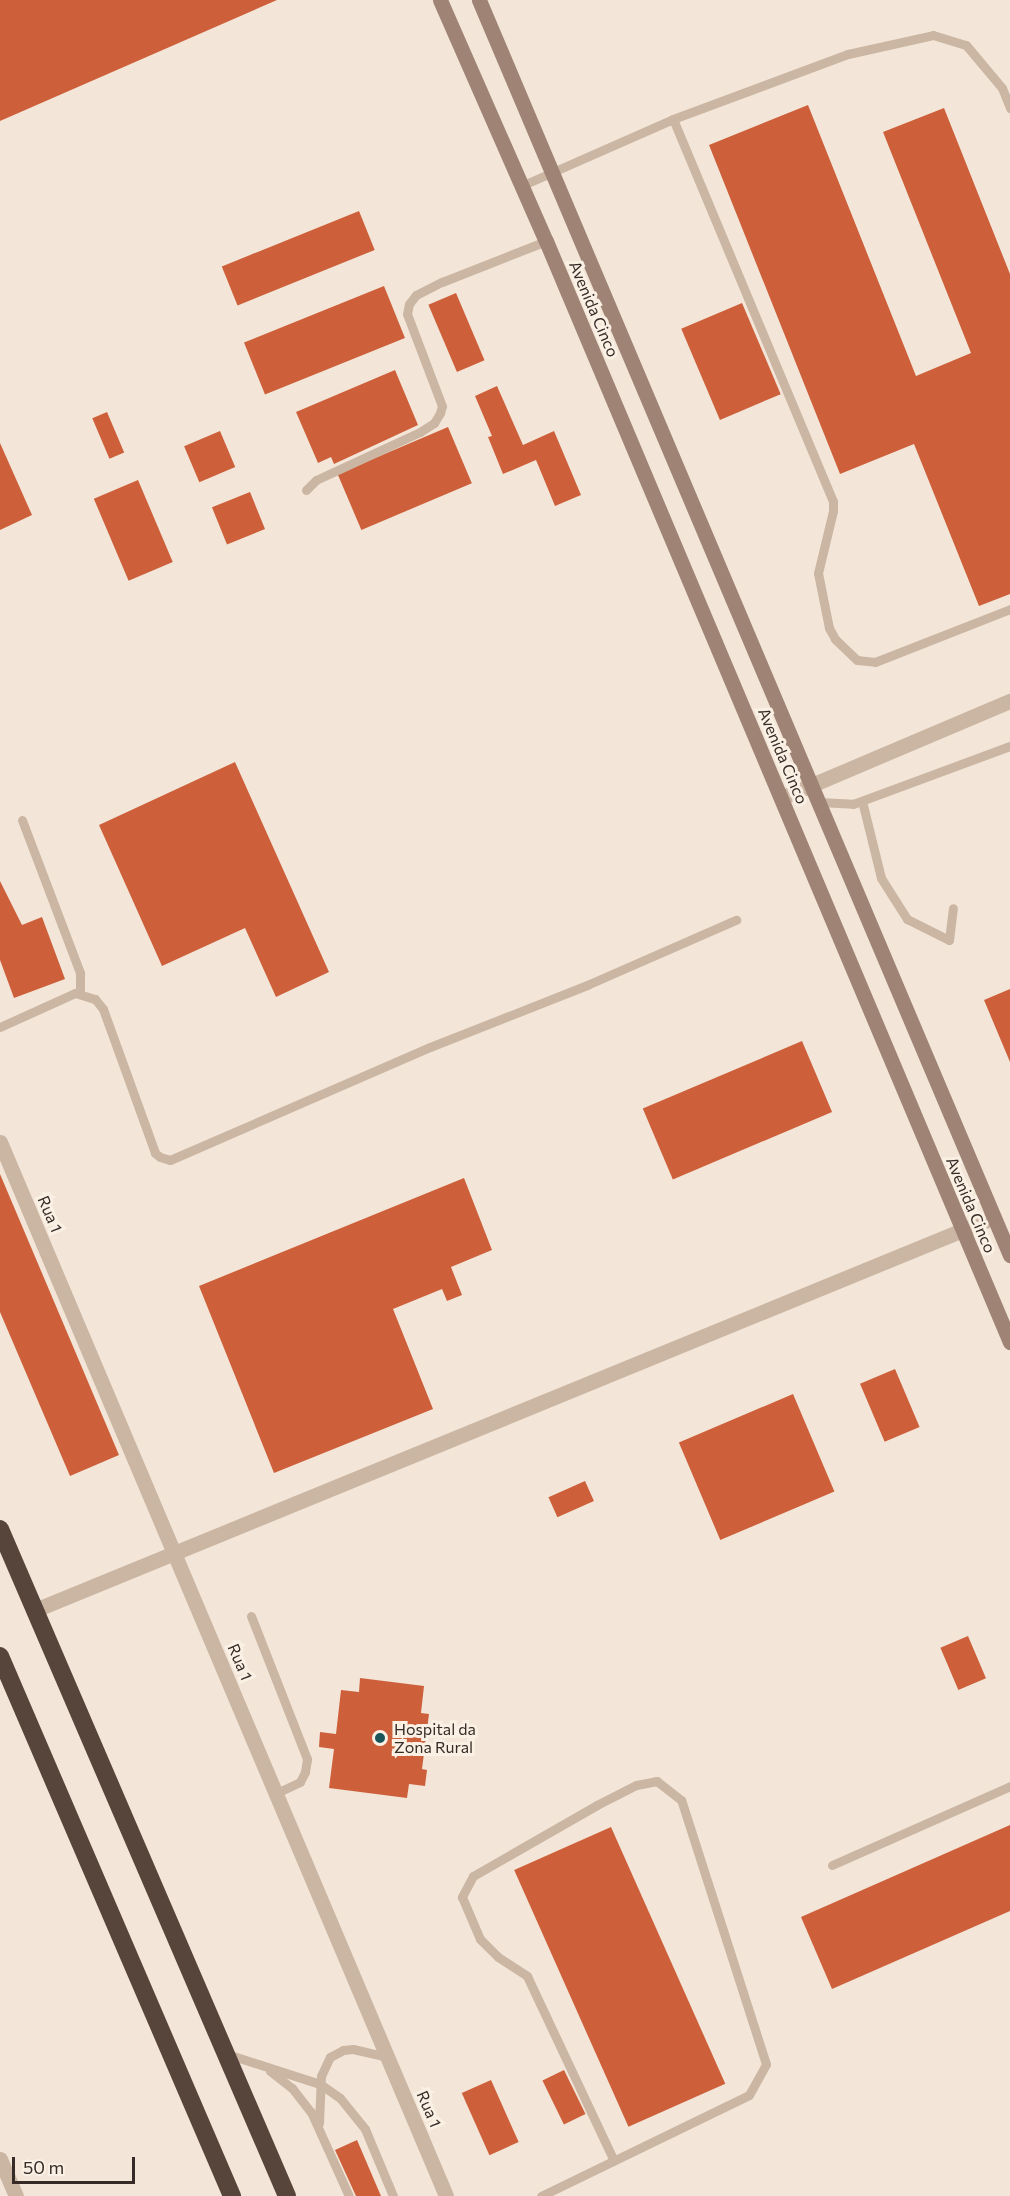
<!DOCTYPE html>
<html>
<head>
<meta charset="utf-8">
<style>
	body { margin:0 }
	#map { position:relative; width:1010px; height:2196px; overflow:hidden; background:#f3e6d8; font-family:Commissioner,sans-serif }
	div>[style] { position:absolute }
	.building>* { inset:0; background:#cd603b; transform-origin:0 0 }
	.lane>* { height:9px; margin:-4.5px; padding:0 4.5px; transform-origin:4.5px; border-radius:4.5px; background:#cbb6a3 }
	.street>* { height:15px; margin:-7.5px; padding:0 7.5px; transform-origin:7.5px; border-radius:7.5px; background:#cbb6a3 }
	.secondary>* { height:15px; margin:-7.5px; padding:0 7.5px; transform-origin:7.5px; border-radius:7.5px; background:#9f8475 }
	.highway>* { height:18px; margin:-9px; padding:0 9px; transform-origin:9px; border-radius:9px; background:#57453c }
	.dots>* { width:16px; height:16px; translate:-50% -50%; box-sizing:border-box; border:3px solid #faf0e4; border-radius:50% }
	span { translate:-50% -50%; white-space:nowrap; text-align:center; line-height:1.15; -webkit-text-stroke:6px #faf0e4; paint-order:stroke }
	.street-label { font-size:16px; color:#362b26 }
	.poi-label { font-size:16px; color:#362b26 }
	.left { translate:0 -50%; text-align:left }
	.scale { position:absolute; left:12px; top:2157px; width:123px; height:27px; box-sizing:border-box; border:3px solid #362b26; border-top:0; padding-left:8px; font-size:18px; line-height:21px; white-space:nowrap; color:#362b26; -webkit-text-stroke:4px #faf0e4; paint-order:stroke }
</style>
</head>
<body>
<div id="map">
	<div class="building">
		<i style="clip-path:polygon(0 0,277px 0,0 121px)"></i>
		<i style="clip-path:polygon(808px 105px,916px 376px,971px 353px,883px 132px,944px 108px,1010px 274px,1010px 594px,979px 606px,914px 444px,840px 474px,709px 145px)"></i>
		<i style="left:359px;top:211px;width:42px;height:148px;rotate:68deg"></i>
		<i style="left:384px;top:286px;width:56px;height:151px;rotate:68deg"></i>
		<i style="left:456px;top:293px;width:73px;height:30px;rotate:67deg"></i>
		<i style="left:742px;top:303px;width:99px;height:66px;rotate:67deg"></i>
		<i style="clip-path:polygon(395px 370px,418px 425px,334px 464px,331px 457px,318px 463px,296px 412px)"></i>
		<i style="clip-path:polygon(497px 386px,523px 445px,554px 431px,581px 495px,555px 506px,536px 460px,503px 474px,488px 437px,492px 436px,475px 396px)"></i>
		<i style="left:107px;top:412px;width:44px;height:16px;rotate:67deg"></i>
		<i style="left:448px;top:427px;width:61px;height:120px;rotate:67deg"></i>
		<i style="left:220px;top:431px;width:39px;height:39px;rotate:67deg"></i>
		<i style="clip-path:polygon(0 443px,32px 515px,0 530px)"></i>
		<i style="left:138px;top:480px;width:89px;height:48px;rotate:67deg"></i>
		<i style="left:250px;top:492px;width:40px;height:41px;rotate:68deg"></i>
		<i style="clip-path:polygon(235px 762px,329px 972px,276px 997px,245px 928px,162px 966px,99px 825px)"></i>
		<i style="clip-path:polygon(0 881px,22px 925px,42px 917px,65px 979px,14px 998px,0 960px)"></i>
		<i style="clip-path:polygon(1010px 989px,1010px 1062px,984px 1000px)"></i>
		<i style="left:802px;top:1041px;width:77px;height:173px;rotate:67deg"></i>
		<i style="clip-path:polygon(0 1174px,119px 1455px,70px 1476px,0 1312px)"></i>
		<i style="clip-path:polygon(464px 1178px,492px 1250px,451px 1267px,462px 1295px,447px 1301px,442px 1289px,393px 1309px,433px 1409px,274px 1473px,199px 1286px)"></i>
		<i style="left:895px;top:1369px;width:63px;height:38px;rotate:67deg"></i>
		<i style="left:793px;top:1394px;width:106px;height:124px;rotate:67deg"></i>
		<i style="left:585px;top:1481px;width:22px;height:40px;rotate:66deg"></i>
		<i style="left:968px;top:1636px;width:46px;height:30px;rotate:67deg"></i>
		<i style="clip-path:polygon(360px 1678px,424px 1686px,421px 1713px,429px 1714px,422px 1769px,427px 1770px,425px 1786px,409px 1784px,407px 1798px,329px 1788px,334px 1749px,319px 1747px,320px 1732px,336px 1734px,341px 1690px,359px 1692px)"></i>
		<i style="clip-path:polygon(1010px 1825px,1010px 1911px,832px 1989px,801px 1917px)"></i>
		<i style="left:611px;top:1827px;width:281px;height:106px;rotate:66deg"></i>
		<i style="left:564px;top:2070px;width:49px;height:24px;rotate:64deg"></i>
		<i style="left:491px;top:2080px;width:68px;height:32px;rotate:66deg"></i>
		<i style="clip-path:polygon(357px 2140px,381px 2196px,356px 2196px,335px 2150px)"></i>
	</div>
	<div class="lane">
		<i style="left:673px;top:119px;width:415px;rotate:67.3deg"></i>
		<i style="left:833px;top:502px;width:9px;rotate:90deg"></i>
		<i style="left:833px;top:511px;width:64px;rotate:103.6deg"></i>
		<i style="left:818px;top:573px;width:56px;rotate:78.7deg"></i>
		<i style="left:829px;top:628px;width:13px;rotate:61deg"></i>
		<i style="left:835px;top:639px;width:30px;rotate:44deg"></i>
		<i style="left:857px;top:660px;width:18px;rotate:6deg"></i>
		<i style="left:875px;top:662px;width:145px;rotate:-21.4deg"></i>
		<i style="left:521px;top:186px;width:166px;rotate:-23.8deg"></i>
		<i style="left:673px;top:119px;width:187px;rotate:-20.4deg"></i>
		<i style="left:848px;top:54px;width:87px;rotate:-12.6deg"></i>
		<i style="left:933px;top:35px;width:34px;rotate:17deg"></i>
		<i style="left:966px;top:45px;width:56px;rotate:50.1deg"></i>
		<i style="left:1002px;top:88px;width:22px;rotate:68deg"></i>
		<i style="left:306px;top:490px;width:14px;rotate:-45deg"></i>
		<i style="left:316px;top:480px;width:115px;rotate:-24.8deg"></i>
		<i style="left:420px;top:432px;width:17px;rotate:-33deg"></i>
		<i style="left:434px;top:423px;width:12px;rotate:-59deg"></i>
		<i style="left:440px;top:413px;width:7px;rotate:-74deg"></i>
		<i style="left:442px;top:406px;width:98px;rotate:-110.8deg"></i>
		<i style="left:407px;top:314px;width:10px;rotate:-79deg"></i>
		<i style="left:409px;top:304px;width:11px;rotate:-52deg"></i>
		<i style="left:416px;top:295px;width:29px;rotate:-27deg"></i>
		<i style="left:442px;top:282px;width:112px;rotate:-21.5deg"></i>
		<i style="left:862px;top:801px;width:79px;rotate:76.1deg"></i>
		<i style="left:881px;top:878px;width:49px;rotate:57.6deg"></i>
		<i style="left:907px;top:919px;width:47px;rotate:26.6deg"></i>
		<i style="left:949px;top:940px;width:32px;rotate:-83deg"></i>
		<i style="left:819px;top:802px;width:34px;rotate:3deg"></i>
		<i style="left:853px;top:804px;width:167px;rotate:-20.3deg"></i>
		<i style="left:22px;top:820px;width:164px;rotate:69.2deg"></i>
		<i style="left:80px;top:973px;width:20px;rotate:90deg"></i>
		<i style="left:0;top:1027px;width:82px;rotate:-24.4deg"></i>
		<i style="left:75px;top:993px;width:21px;rotate:17deg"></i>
		<i style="left:95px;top:999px;width:13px;rotate:51deg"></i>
		<i style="left:103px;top:1009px;width:153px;rotate:70.1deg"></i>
		<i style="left:155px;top:1153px;width:6px;rotate:39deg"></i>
		<i style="left:160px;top:1157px;width:10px;rotate:17deg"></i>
		<i style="left:170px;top:1160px;width:283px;rotate:-23.5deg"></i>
		<i style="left:430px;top:1047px;width:169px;rotate:-21.5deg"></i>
		<i style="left:587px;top:985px;width:163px;rotate:-23.6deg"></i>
		<i style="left:251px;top:1616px;width:154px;rotate:68.6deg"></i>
		<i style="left:307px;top:1759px;width:13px;rotate:99deg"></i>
		<i style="left:305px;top:1772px;width:11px;rotate:117deg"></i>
		<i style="left:300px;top:1782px;width:26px;rotate:155deg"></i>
		<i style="left:832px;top:1865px;width:195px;rotate:-23.9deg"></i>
		<i style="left:227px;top:2054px;width:98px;rotate:17.9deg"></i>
		<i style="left:320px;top:2084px;width:24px;rotate:35deg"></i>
		<i style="left:340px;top:2098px;width:40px;rotate:51deg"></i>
		<i style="left:365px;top:2129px;width:73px;rotate:67.3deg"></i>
		<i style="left:270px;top:2071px;width:28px;rotate:38deg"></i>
		<i style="left:292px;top:2088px;width:31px;rotate:52deg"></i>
		<i style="left:311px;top:2112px;width:92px;rotate:65.7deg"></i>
		<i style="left:319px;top:2123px;width:47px;rotate:-87.6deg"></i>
		<i style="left:321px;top:2076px;width:21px;rotate:-65deg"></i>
		<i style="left:330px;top:2057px;width:15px;rotate:-28deg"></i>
		<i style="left:343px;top:2050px;width:10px;rotate:-6deg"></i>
		<i style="left:353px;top:2049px;width:36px;rotate:13deg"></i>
		<i style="left:541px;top:2196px;width:231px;rotate:-25.9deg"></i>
		<i style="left:749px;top:2095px;width:35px;rotate:-61deg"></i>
		<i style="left:766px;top:2064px;width:277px;rotate:-107.8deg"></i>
		<i style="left:681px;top:1800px;width:31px;rotate:-142deg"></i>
		<i style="left:657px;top:1781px;width:21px;rotate:169deg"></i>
		<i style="left:636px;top:1785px;width:44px;rotate:152.9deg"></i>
		<i style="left:597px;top:1805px;width:143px;rotate:150.2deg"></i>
		<i style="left:473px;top:1876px;width:24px;rotate:118deg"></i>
		<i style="left:462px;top:1897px;width:46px;rotate:66.8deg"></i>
		<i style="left:480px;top:1939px;width:25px;rotate:45deg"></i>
		<i style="left:498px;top:1957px;width:35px;rotate:33deg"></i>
		<i style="left:527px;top:1976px;width:204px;rotate:64.8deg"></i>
	</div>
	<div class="street">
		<i style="left:781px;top:798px;width:249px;rotate:-23deg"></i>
		<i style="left:0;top:1142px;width:1144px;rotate:67.06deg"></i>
		<i style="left:35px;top:1610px;width:1036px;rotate:-22.28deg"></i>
		<i style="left:0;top:2159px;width:40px;rotate:66.6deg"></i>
	</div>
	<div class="secondary">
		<i style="left:440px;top:0;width:263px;rotate:66.3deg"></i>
		<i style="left:546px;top:241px;width:1195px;rotate:67.15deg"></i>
		<i style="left:479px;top:0;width:1363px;rotate:67.07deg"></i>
	</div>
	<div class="highway">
		<i style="left:0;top:1529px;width:726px;rotate:66.72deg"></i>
		<i style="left:0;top:1656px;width:588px;rotate:66.75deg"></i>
	</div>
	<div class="dots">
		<i style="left:380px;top:1738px;background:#195559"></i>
	</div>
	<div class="street-label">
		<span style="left:594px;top:309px;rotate:67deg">Avenida Cinco</span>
		<span style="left:783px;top:756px;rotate:67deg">Avenida Cinco</span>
		<span style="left:971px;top:1205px;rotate:67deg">Avenida Cinco</span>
		<span style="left:50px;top:1214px;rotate:67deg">Rua 1</span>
		<span style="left:240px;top:1662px;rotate:67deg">Rua 1</span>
		<span style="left:429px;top:2109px;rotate:67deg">Rua 1</span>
	</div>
	<div class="poi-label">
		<span class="left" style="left:394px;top:1738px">Hospital da<br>Zona Rural</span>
	</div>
	<div class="scale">50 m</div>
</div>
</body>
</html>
